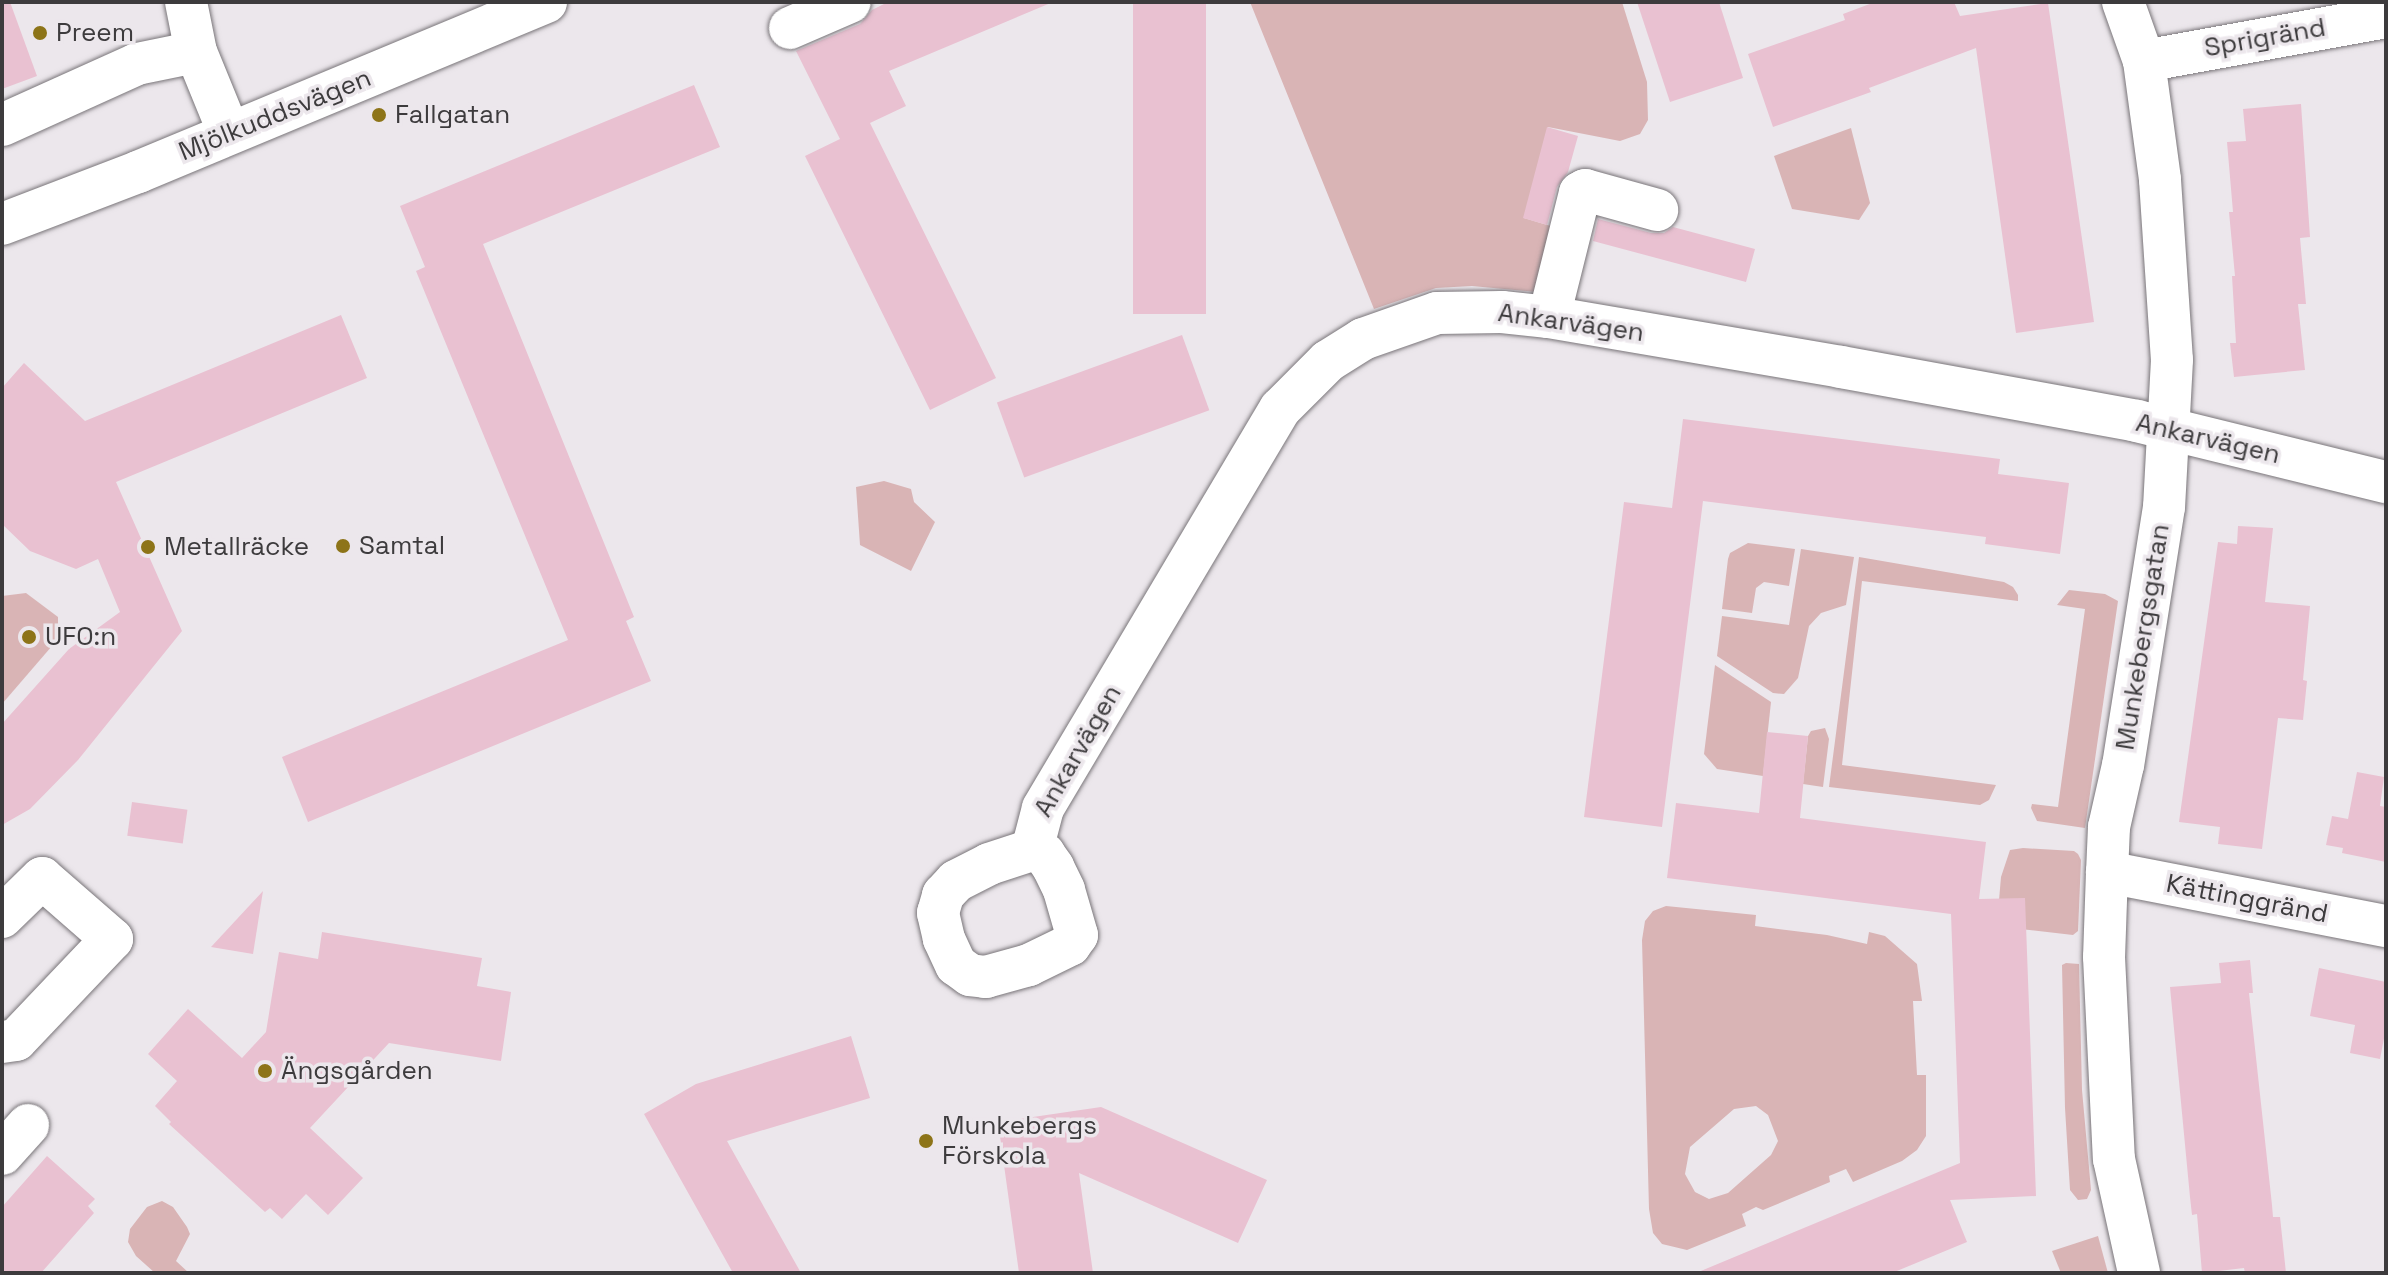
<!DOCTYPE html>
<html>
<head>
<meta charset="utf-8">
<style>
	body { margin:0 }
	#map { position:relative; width:2388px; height:1275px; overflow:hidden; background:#ece7ec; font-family:"Space Grotesk",sans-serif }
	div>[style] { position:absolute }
	.green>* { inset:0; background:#d9b4b5 }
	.building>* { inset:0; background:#e9c1d1; transform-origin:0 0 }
	.roads { filter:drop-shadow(0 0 2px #797579) drop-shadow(0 0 2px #797579) }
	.minor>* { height:42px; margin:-21px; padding:0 21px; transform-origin:21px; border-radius:21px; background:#fff }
	.dots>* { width:22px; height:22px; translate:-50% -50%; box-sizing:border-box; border:4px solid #ece7ec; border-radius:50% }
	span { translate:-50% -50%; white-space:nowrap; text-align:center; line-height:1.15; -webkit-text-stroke:7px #ece7ec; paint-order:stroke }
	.poi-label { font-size:26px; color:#3d3b3d }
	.left { translate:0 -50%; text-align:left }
	.street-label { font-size:26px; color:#3d3b3d }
	.frame { position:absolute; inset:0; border:4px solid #3d3b3d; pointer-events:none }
</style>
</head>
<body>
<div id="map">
	<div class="green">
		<i style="clip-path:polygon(1250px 2px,1622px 2px,1647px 82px,1648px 120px,1640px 134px,1620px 141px,1548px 127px,1524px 218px,1554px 227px,1537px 292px,1472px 286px,1436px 288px,1374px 309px)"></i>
		<i style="clip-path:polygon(1851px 128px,1870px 203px,1859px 220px,1792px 209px,1774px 156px)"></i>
		<i style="clip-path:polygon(884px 481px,911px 489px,914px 502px,935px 522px,911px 571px,860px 545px,856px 487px)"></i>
		<i style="clip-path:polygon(1748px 543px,1795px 549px,1789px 586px,1764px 582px,1756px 588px,1752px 613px,1722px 609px,1728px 559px,1730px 553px)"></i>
		<i style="clip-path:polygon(1801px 549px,1854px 557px,1846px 605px,1821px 613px,1809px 626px,1798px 678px,1784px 694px,1773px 693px,1717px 656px,1722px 616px,1789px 625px)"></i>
		<i style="clip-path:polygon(1859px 557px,2004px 582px,2013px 587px,2018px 595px,2018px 601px,1862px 581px,1842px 765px,1996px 785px,1989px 800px,1980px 805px,1829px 787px)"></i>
		<i style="clip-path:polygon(2069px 590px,2105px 594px,2118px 601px,2085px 828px,2037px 821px,2031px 808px,2032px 804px,2058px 807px,2085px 609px,2057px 605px)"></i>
		<i style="clip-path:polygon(26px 593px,58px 617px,58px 639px,2px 704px,2px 596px)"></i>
		<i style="clip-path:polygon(1715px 665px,1771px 702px,1763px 776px,1717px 769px,1704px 754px)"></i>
		<i style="clip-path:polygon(1825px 728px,1829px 739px,1823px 787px,1803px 784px,1808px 736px,1811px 731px)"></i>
		<i style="clip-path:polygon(2023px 848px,2074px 851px,2078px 854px,2081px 860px,2078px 931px,2073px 935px,2011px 928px,1998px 912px,2001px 877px,2010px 850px)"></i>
		<i style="clip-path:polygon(evenodd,1666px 906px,1756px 915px,1755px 926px,1827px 935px,1867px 944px,1869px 932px,1885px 936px,1917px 964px,1922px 1001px,1913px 1001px,1917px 1075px,1926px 1075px,1926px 1136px,1917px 1150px,1902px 1161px,1853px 1182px,1846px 1169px,1829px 1176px,1830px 1182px,1763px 1210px,1756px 1207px,1742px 1214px,1746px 1226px,1687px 1250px,1662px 1244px,1653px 1233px,1649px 1209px,1642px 940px,1645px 921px,1653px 911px,1666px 906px,1756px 1106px,1768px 1115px,1778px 1141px,1771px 1155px,1728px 1193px,1709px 1199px,1695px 1192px,1685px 1174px,1690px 1147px,1734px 1109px,1756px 1106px)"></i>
		<i style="clip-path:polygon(2066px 963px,2079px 964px,2082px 1090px,2091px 1190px,2087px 1199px,2078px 1200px,2070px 1190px,2065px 1108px,2062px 965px)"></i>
		<i style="clip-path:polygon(162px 1201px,173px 1207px,187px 1227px,190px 1234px,176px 1261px,189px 1273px,155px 1273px,136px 1256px,128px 1242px,130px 1229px,147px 1207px)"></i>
		<i style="clip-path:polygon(2098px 1236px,2108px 1273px,2061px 1273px,2052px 1251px)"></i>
	</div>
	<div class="building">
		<i style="clip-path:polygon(2px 2px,10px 2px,37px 76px,2px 89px)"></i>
		<i style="clip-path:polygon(888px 2px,1053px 2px,889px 71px,906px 106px,870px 123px,996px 378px,930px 410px,805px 156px,840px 139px,796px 51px,860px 24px,872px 10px)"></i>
		<i style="left:1133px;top:2px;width:73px;height:312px"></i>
		<i style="clip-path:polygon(1637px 2px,1719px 2px,1743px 78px,1670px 102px)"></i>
		<i style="clip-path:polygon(1875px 2px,1954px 2px,1960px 16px,2048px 3px,2094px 322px,2016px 333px,1976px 48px,1869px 88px,1871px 92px,1773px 127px,1748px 54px,1845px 20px,1843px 14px)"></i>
		<i style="clip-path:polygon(694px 85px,720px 147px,483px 244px,634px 617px,626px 621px,651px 681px,308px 822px,282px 757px,568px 640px,416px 271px,425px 267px,400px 206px)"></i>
		<i style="clip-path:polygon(2301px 104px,2310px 237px,2300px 238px,2306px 304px,2298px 304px,2305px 370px,2234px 377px,2230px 343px,2236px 343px,2232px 276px,2235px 276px,2229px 212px,2233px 212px,2227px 142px,2246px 141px,2243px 109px)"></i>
		<i style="clip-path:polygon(1547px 127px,1578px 136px,1568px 172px,1557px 187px,1547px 225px,1523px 218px)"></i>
		<i style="clip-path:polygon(1598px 219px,1651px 233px,1664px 233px,1673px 227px,1755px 249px,1746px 282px,1593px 241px)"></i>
		<i style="clip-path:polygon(341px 315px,367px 378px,116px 482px,182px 631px,78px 760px,30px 809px,2px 825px,2px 724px,69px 649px,120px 612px,98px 559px,76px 569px,30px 551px,2px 524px,2px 388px,24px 363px,85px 421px)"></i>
		<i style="left:1182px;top:335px;width:80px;height:197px;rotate:70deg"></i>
		<i style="clip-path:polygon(1683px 419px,2000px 459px,1998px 474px,2069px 483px,2060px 554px,1985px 544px,1986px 537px,1703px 501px,1662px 827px,1584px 817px,1624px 502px,1672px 508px)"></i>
		<i style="clip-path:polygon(2238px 526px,2273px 528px,2265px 602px,2310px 606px,2303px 680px,2307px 681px,2303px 720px,2278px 718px,2262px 849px,2218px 844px,2220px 827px,2179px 822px,2218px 542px,2237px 544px)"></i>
		<i style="clip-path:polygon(1767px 732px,1808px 736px,1800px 818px,1986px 842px,1979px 899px,2025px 898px,2036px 1196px,1950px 1200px,1967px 1242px,1892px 1273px,1696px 1273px,1960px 1163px,1951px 914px,1667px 878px,1676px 803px,1759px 813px)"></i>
		<i style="clip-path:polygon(2357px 772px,2384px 777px,2380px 806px,2386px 807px,2386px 862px,2342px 853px,2343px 848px,2326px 845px,2332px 816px,2348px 819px)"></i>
		<i style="left:132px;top:802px;width:56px;height:34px;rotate:8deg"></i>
		<i style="clip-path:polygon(263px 891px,253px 954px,211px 947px)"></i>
		<i style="clip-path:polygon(322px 932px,482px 958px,477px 986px,511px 992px,501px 1061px,389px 1043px,310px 1128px,363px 1178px,328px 1215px,306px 1194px,282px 1219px,270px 1208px,265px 1212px,169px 1124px,171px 1122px,155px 1106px,177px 1081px,148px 1054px,188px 1009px,242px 1058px,266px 1032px,279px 952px,318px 959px)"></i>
		<i style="clip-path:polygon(2250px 960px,2253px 993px,2249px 993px,2272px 1205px,2273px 1217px,2280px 1217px,2286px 1273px,2245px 1273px,2244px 1268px,2202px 1273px,2197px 1214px,2192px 1215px,2190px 1197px,2170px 987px,2221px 983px,2219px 963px)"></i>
		<i style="clip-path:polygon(2319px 968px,2386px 982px,2386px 1028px,2380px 1059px,2350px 1053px,2355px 1025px,2310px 1016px)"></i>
		<i style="clip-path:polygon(851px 1036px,870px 1098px,727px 1141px,801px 1273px,733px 1273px,644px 1114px,696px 1084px)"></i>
		<i style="clip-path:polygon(1101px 1107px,1267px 1180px,1238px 1243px,1079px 1173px,1093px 1273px,1019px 1273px,998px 1122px)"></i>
		<i style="clip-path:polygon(47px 1156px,95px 1199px,88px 1206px,94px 1213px,41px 1273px,2px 1273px,2px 1207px)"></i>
	</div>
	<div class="roads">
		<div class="minor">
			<i style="left:186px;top:2px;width:51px;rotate:78.7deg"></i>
			<i style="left:196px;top:52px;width:87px;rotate:67.8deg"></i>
			<i style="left:2123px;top:2px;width:63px;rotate:70.4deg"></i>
			<i style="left:2144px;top:61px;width:120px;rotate:82.3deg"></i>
			<i style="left:2160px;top:180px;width:180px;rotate:86.2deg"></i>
			<i style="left:2172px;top:360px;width:147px;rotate:93.1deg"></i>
			<i style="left:2164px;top:507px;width:261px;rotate:99deg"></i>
			<i style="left:2123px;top:765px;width:64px;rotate:102.7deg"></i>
			<i style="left:2109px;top:827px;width:45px;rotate:92.5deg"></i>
			<i style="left:2107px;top:872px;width:85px;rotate:92deg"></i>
			<i style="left:2104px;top:957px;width:202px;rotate:87.2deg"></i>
			<i style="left:2114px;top:1159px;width:117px;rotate:77.6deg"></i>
			<i style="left:790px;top:28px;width:65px;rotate:-23.4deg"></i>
			<i style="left:2144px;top:61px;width:246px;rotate:-10.3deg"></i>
			<i style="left:2px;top:125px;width:148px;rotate:-24.3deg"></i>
			<i style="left:137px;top:64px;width:60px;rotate:-11.5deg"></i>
			<i style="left:2px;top:224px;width:146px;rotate:-20.9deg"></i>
			<i style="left:138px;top:172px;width:442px;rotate:-22.6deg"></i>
			<i style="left:1549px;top:317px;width:128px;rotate:-76deg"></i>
			<i style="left:1580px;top:193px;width:6px;rotate:-31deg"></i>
			<i style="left:1585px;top:190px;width:75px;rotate:15.5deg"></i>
			<i style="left:1032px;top:850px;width:13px;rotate:18deg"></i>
			<i style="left:1044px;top:854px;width:16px;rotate:55deg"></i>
			<i style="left:1053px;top:867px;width:25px;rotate:64deg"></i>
			<i style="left:1064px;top:890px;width:47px;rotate:73.9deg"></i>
			<i style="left:1077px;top:935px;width:12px;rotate:125deg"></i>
			<i style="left:1070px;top:945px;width:46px;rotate:154deg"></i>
			<i style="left:1029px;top:965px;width:45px;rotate:164.4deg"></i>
			<i style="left:986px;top:977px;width:16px;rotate:-173deg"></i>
			<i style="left:970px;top:975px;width:17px;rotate:-144deg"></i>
			<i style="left:956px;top:965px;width:29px;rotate:-115deg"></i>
			<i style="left:944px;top:939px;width:27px;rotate:-103deg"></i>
			<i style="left:938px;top:913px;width:19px;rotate:-74deg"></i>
			<i style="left:943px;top:895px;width:19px;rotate:-47deg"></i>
			<i style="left:956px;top:881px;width:37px;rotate:-27deg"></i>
			<i style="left:989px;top:864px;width:45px;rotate:-18deg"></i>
			<i style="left:1032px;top:850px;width:43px;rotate:-75.3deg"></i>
			<i style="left:1043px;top:808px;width:464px;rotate:-59.3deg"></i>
			<i style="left:1280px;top:409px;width:68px;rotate:-45deg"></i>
			<i style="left:1328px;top:361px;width:41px;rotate:-32.2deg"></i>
			<i style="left:1363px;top:339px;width:78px;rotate:-19.4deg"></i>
			<i style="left:1437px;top:313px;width:65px;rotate:-0.9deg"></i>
			<i style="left:1502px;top:312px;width:47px;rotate:6.1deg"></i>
			<i style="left:1549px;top:317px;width:296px;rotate:9.7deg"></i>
			<i style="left:1841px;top:367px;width:301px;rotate:10.3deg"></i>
			<i style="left:2137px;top:421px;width:256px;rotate:13.8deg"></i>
			<i style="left:2107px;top:872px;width:284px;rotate:11deg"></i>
			<i style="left:2px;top:917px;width:56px;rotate:-44.3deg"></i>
			<i style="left:42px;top:878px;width:93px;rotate:41.1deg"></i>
			<i style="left:112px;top:939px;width:139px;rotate:133.5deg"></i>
			<i style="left:16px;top:1040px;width:14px;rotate:172deg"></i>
			<i style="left:2px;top:1154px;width:39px;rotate:-48deg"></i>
		</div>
	</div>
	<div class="dots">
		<i style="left:40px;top:33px;background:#8d7418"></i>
		<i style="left:379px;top:115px;background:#8d7418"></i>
		<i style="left:343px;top:546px;background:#8d7418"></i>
		<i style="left:148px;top:547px;background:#8d7418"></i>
		<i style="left:29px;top:637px;background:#8d7418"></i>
		<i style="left:265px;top:1071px;background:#8d7418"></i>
		<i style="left:926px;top:1141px;background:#8d7418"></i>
	</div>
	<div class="poi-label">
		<span class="left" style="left:56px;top:33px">Preem</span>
		<span class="left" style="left:395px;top:115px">Fallgatan</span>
		<span class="left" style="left:359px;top:546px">Samtal</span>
		<span class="left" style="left:164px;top:547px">Metallräcke</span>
		<span class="left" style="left:45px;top:637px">UFO:n</span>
		<span class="left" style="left:281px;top:1071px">Ängsgården</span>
		<span class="left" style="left:942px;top:1141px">Munkebergs<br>Förskola</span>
	</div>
	<div class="street-label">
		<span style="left:2265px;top:38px;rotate:-10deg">Sprigränd</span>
		<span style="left:275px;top:115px;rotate:-22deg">Mjölkuddsvägen</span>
		<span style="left:1571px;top:323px;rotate:8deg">Ankarvägen</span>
		<span style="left:2208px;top:439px;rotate:13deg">Ankarvägen</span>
		<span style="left:2143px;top:637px;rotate:-81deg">Munkebergsgatan</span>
		<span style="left:1078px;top:751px;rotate:-60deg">Ankarvägen</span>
		<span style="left:2247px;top:899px;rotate:11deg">Kättinggränd</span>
	</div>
	<div class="frame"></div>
</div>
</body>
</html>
